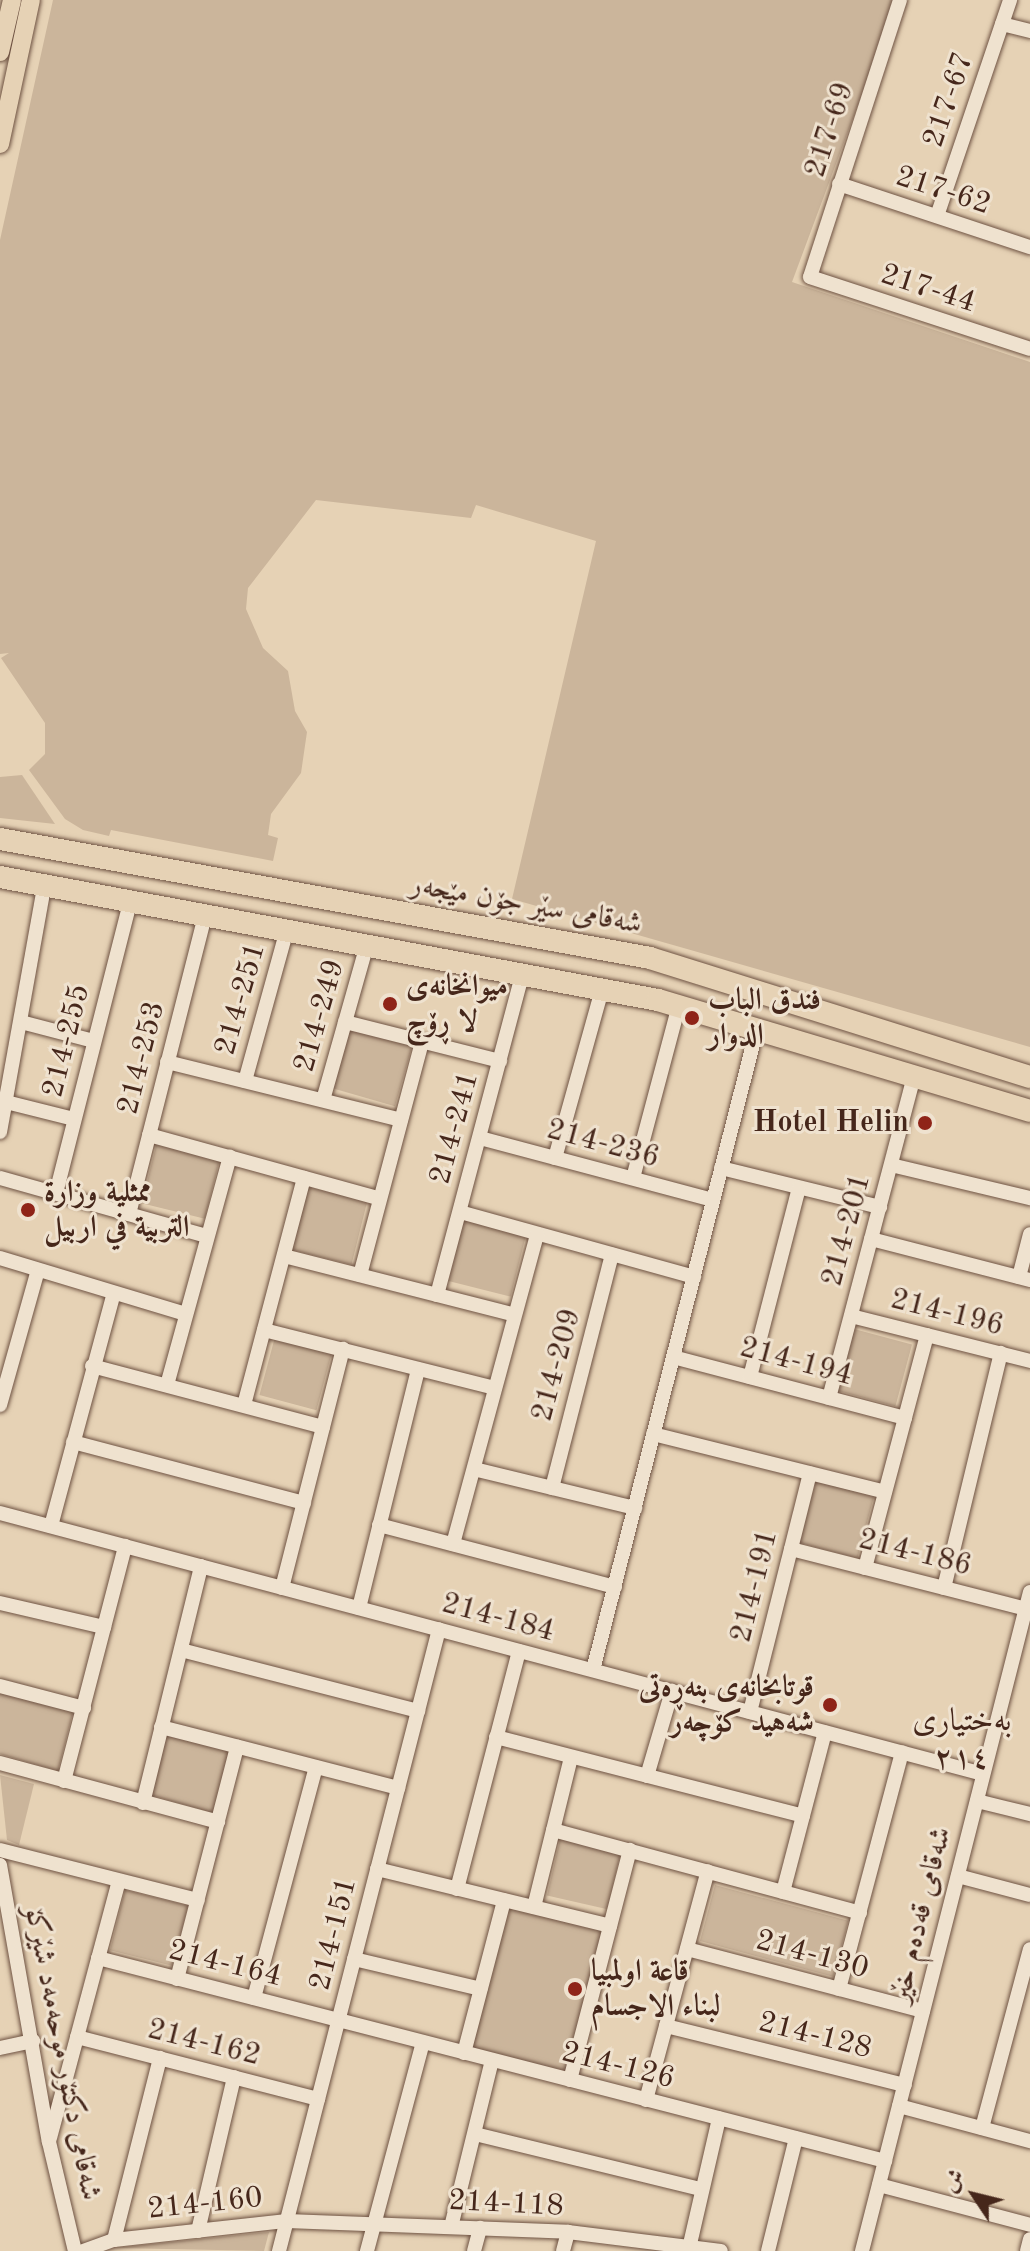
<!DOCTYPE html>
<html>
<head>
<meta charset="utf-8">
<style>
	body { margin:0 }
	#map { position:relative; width:1030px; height:2251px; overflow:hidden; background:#e6d2b5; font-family:"Old Standard TT",Amiri,serif }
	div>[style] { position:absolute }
	.green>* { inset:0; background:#cbb59b; transform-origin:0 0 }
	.roads { filter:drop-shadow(0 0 2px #6e5242) drop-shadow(0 0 2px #6e5242) }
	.minor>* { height:14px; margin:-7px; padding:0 7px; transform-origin:7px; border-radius:7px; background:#efe2cf }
	.major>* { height:18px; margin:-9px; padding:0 9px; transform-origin:9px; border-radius:9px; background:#e6d2b5 }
	.highway>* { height:22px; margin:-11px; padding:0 11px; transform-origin:11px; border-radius:11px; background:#e6d2b5 }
	.dots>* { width:22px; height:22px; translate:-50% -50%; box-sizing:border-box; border:4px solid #efe2cf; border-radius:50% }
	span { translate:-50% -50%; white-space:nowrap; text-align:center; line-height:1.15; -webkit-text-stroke:6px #efe2cf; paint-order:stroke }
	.street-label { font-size:30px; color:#46271b }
	.poi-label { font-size:30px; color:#46271b; font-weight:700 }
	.left { translate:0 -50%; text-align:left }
	.right { translate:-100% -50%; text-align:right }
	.neighbourhood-label { font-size:32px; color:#46271b }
	.north { position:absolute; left:934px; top:2155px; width:80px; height:80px; -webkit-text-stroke:6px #efe2cf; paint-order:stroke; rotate:305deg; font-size:22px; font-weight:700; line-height:32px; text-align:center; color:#46271b }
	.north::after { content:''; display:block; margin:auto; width:28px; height:36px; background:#46271b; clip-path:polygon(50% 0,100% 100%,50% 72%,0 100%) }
</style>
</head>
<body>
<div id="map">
	<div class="green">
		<i style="clip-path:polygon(53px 0,897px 0,792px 282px,1030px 362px,1030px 1047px,512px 899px,596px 541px,476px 505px,471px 518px,316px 500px,248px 588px,246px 609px,263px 648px,288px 671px,295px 711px,307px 732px,301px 773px,271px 814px,268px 835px,278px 838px,273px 861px,111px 830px,109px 836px,83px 830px,65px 819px,29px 770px,45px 754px,45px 723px,1px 658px,9px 653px,0 654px,0 240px)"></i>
		<i style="clip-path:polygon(22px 775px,55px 824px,0 818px,0 777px)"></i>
		<i style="left:351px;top:1027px;width:64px;height:64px;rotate:16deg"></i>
		<i style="left:157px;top:1142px;width:65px;height:63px;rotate:14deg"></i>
		<i style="left:308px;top:1187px;width:61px;height:65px;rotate:14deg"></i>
		<i style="left:464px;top:1219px;width:64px;height:64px;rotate:14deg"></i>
		<i style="left:854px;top:1329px;width:60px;height:64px;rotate:15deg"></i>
		<i style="left:275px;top:1337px;width:59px;height:60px;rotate:15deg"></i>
		<i style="left:816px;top:1481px;width:60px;height:64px;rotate:15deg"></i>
		<i style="clip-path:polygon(0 1689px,74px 1708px,58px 1771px,0 1754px)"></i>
		<i style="left:167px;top:1732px;width:66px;height:65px;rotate:16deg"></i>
		<i style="clip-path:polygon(0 1775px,34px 1784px,19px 1845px,7px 1840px)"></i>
		<i style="left:561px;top:1835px;width:62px;height:62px;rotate:13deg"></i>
		<i style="left:715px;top:1885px;width:138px;height:58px;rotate:15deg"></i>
		<i style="left:125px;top:1890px;width:65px;height:62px;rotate:14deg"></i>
		<i style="left:504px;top:1900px;width:109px;height:158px;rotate:14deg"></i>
		<i style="clip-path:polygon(269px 2232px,264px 2251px,115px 2248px)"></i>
	</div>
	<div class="roads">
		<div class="minor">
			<i style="left:900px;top:0;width:291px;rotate:108deg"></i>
			<i style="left:810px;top:277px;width:231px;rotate:18.1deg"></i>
			<i style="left:1002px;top:24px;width:29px;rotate:14deg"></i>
			<i style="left:839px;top:184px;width:201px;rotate:18.3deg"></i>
			<i style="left:937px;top:216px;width:228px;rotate:-71.3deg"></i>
			<i style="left:21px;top:1022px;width:75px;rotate:14.6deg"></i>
			<i style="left:345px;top:1022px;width:160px;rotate:14.1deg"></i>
			<i style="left:167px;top:1062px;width:241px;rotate:13.9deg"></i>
			<i style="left:245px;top:1081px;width:157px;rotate:-74.5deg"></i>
			<i style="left:323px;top:1100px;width:161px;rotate:-74.2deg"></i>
			<i style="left:6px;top:1102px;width:70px;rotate:14deg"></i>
			<i style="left:0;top:1132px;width:249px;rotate:-79.8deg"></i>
			<i style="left:149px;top:1135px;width:238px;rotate:15.4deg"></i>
			<i style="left:480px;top:1138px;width:241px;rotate:14.9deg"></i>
			<i style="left:555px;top:1158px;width:174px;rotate:-74.4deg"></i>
			<i style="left:891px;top:1165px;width:143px;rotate:13.4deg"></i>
			<i style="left:721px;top:1168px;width:164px;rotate:13.8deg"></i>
			<i style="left:0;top:1178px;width:214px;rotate:15.7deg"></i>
			<i style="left:633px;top:1178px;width:179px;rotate:-75.1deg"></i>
			<i style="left:56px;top:1193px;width:300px;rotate:-75.7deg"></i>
			<i style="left:460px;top:1212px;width:243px;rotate:15.5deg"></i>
			<i style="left:129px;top:1214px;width:309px;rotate:-75.7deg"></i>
			<i style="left:871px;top:1239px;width:164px;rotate:14.5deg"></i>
			<i style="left:284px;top:1256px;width:238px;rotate:14.3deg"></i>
			<i style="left:0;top:1258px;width:194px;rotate:16.8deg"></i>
			<i style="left:360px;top:1275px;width:241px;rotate:-75.1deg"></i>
			<i style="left:1019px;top:1277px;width:44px;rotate:-75.7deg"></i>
			<i style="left:437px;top:1295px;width:331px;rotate:-75.1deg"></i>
			<i style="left:851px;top:1316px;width:185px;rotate:14.1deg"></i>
			<i style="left:264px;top:1330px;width:238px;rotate:14.1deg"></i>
			<i style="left:673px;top:1357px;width:240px;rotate:14.7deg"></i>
			<i style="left:92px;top:1366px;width:239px;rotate:14.8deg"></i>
			<i style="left:750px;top:1377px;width:195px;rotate:-75.5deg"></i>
			<i style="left:167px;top:1385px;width:237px;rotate:-74.6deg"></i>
			<i style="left:829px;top:1398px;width:333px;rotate:-75.2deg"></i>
			<i style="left:0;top:1405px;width:140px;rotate:-74.3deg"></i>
			<i style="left:244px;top:1405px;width:235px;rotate:-75.2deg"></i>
			<i style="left:653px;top:1434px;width:239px;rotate:14deg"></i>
			<i style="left:73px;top:1442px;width:239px;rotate:14.8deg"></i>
			<i style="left:474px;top:1469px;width:166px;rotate:13.6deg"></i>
			<i style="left:552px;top:1488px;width:241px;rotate:-75.6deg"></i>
			<i style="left:0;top:1513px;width:1017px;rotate:14.87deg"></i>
			<i style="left:379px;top:1525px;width:244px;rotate:14.7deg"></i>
			<i style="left:51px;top:1526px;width:241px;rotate:-74.9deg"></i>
			<i style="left:453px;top:1544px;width:321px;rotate:-74.8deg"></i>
			<i style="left:791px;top:1549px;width:247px;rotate:14.3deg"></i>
			<i style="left:865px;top:1568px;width:241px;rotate:-75.1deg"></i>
			<i style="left:282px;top:1588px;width:247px;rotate:-75.7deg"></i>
			<i style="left:944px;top:1588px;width:242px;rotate:-76.4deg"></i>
			<i style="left:0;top:1603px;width:107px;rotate:13deg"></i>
			<i style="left:359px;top:1608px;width:246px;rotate:-76.1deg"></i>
			<i style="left:181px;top:1650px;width:245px;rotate:14.4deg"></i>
			<i style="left:593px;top:1670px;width:662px;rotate:-75.65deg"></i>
			<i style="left:0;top:1686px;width:87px;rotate:14.7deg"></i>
			<i style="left:750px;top:1712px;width:246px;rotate:-75.9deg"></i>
			<i style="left:161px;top:1727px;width:245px;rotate:14.4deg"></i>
			<i style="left:496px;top:1737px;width:317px;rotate:14.4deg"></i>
			<i style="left:0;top:1763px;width:226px;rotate:15.1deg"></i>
			<i style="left:647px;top:1776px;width:89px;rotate:-73.6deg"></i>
			<i style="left:64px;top:1781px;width:243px;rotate:-75.4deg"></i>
			<i style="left:977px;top:1801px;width:55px;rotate:13.8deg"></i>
			<i style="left:143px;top:1803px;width:244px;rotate:-76.2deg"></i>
			<i style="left:553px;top:1830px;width:318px;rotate:15.1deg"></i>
			<i style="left:0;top:1850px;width:204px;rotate:14.2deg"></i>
			<i style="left:0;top:1865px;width:281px;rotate:80deg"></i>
			<i style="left:49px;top:2142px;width:112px;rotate:76.6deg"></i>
			<i style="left:377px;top:1869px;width:240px;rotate:13.7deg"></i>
			<i style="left:958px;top:1876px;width:74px;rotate:14.8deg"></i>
			<i style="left:457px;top:1889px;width:246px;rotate:-75.4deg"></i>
			<i style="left:783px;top:1892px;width:165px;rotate:-75.3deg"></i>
			<i style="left:534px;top:1907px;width:154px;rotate:-76.1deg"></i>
			<i style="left:687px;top:1949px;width:244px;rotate:14.7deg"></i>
			<i style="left:98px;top:1958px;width:813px;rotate:14.46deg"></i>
			<i style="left:354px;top:1959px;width:130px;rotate:13.3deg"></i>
			<i style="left:177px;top:1979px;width:240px;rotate:-75.5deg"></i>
			<i style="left:839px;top:1989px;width:245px;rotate:-75.1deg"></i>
			<i style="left:254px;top:1998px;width:239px;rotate:-75deg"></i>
			<i style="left:666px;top:2026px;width:246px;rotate:13.9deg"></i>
			<i style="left:77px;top:2037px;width:249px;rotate:14.4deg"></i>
			<i style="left:0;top:2048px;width:34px;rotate:-12deg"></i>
			<i style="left:464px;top:2053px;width:158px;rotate:-75.3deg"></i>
			<i style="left:570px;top:2080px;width:238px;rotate:-75.4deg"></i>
			<i style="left:646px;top:2100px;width:237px;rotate:-74.9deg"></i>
			<i style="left:899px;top:2106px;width:136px;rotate:15deg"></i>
			<i style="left:982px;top:2128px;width:185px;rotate:-75deg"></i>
			<i style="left:475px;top:2134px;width:233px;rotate:13.7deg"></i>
			<i style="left:50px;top:2138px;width:266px;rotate:-75deg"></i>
			<i style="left:879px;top:2185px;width:156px;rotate:14.8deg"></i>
			<i style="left:451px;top:2227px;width:172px;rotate:-76.2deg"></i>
			<i style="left:198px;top:2231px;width:158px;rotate:-76.8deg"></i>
			<i style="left:114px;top:2240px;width:188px;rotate:-75.8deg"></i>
			<i style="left:690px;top:2244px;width:129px;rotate:-77deg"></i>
			<i style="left:83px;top:2251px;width:33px;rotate:-20deg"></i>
			<i style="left:114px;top:2240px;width:174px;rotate:-6.3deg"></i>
			<i style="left:287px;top:2221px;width:281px;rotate:2.2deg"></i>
			<i style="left:568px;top:2232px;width:154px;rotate:7.1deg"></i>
			<i style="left:279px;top:2251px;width:642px;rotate:-75.57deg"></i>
			<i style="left:367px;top:2251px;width:216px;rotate:-75deg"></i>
			<i style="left:474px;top:2251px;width:24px;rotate:-75deg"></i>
			<i style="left:563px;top:2251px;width:20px;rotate:-75deg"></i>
			<i style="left:768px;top:2251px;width:116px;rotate:-76.1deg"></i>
			<i style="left:862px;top:2251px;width:680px;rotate:-75.7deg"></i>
			<i style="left:1027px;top:2251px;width:12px;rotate:-76deg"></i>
		</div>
		<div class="major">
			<i style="left:0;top:52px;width:53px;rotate:-77deg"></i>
			<i style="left:0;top:144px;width:147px;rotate:-77.9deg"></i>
		</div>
		<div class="highway">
			<i style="left:0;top:839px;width:661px;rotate:10.37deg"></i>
			<i style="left:650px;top:958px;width:398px;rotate:17.4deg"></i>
			<i style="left:0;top:877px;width:669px;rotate:10.59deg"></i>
			<i style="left:658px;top:1000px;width:388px;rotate:16.6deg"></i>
		</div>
	</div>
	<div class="dots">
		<i style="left:390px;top:1004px;background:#8f2418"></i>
		<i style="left:692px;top:1018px;background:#8f2418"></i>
		<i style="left:925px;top:1123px;background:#8f2418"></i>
		<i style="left:28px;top:1210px;background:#8f2418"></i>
		<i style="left:830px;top:1705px;background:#8f2418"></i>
		<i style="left:575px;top:1989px;background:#8f2418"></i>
	</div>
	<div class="street-label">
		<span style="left:949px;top:100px;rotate:-71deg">217-67</span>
		<span style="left:830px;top:130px;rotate:-72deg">217-69</span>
		<span style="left:943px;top:191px;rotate:18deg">217-62</span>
		<span style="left:928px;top:289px;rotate:18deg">217-44</span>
		<span style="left:526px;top:905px;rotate:10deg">شەقامی سێر جۆن مێجەر</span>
		<span style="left:241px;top:999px;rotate:-74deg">214-251</span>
		<span style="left:320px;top:1016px;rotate:-74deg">214-249</span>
		<span style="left:67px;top:1041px;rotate:-76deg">214-255</span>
		<span style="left:142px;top:1058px;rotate:-76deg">214-253</span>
		<span style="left:455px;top:1128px;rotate:-75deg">214-241</span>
		<span style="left:603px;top:1144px;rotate:15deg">214-236</span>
		<span style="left:847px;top:1230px;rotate:-75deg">214-201</span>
		<span style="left:947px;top:1313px;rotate:14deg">214-196</span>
		<span style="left:796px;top:1362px;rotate:15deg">214-194</span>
		<span style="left:557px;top:1365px;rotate:-75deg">214-209</span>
		<span style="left:915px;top:1553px;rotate:14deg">214-186</span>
		<span style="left:755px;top:1586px;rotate:-76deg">214-191</span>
		<span style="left:498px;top:1618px;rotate:15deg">214-184</span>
		<span style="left:921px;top:1915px;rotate:-76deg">شەقامی قەدەم خێر</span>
		<span style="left:334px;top:1934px;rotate:-76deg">214-151</span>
		<span style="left:812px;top:1955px;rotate:15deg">214-130</span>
		<span style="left:225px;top:1964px;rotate:14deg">214-164</span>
		<span style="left:815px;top:2036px;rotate:14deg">214-128</span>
		<span style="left:204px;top:2043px;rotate:14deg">214-162</span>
		<span style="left:62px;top:2053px;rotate:79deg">شەقامی دکتۆر موحەمەد شێرکۆ</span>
		<span style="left:618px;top:2066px;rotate:14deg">214-126</span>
		<span style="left:205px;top:2204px;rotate:-6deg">214-160</span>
		<span style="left:506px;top:2204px;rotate:3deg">214-118</span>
	</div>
	<div class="poi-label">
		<span class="left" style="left:406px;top:1004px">میوانخانەی<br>لا ڕۆچ</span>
		<span class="left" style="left:708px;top:1018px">فندق الباب<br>الدوار</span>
		<span class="right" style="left:909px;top:1123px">Hotel Helin</span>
		<span class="left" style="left:44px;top:1210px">ممثلية وزارة<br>التربية في اربيل</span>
		<span class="right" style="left:814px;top:1705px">قوتابخانەی بنەڕەتی<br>شەهید کۆچەر</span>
		<span class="left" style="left:591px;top:1989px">قاعة اولمبيا<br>لبناء الاجسام</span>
	</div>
	<div class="neighbourhood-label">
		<span style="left:962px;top:1741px">بەختیاری<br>٢١٤</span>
	</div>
	<div class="north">ش</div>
</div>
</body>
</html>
